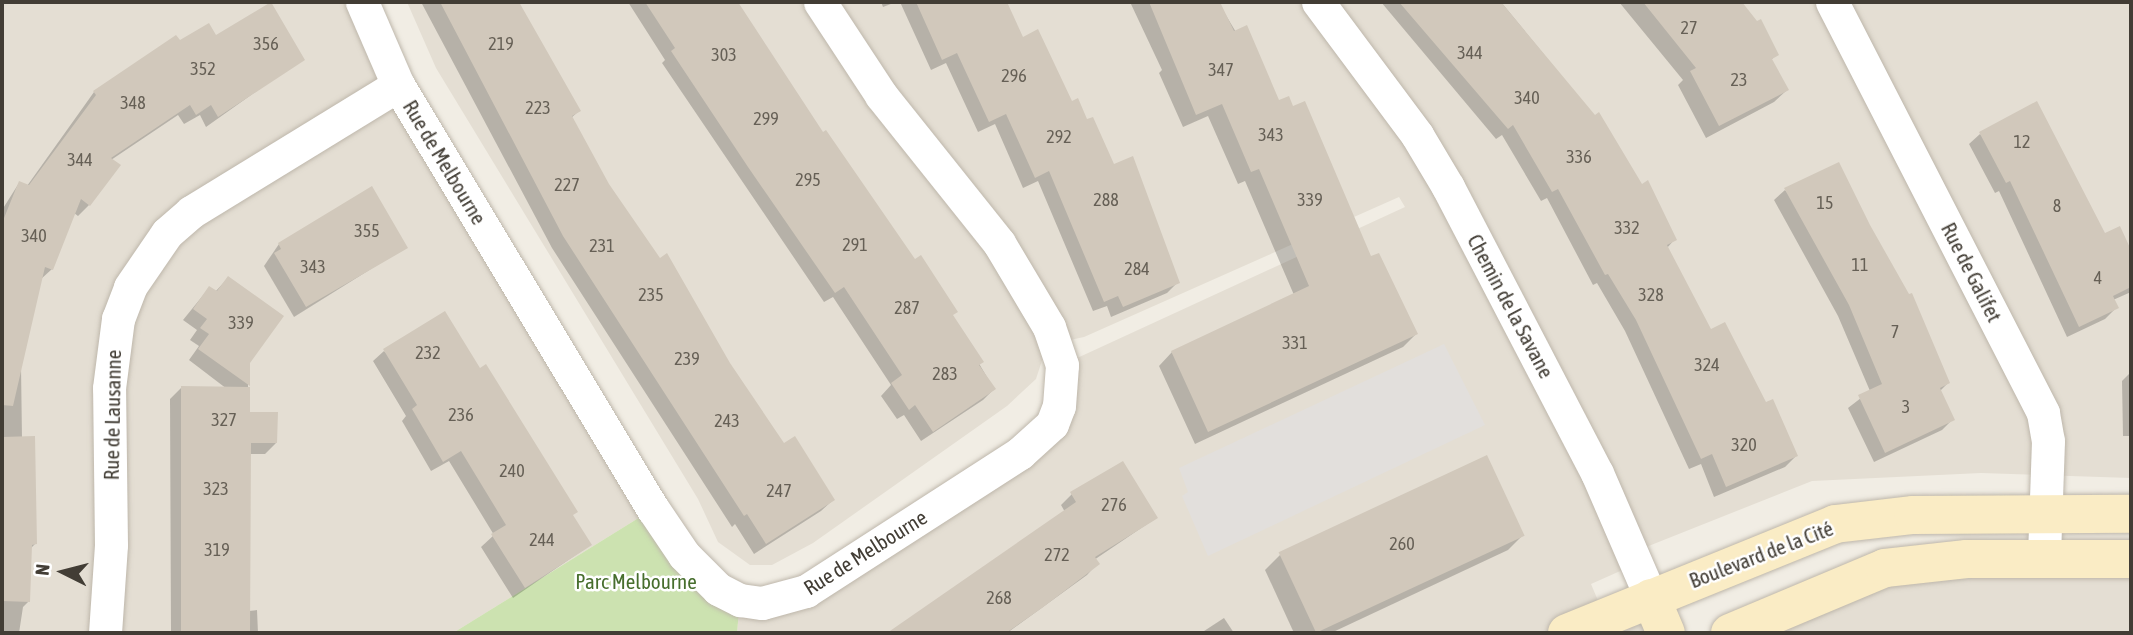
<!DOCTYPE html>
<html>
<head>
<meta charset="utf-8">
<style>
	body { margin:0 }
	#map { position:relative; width:2133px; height:635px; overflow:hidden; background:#f1ede4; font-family:"Asap Condensed",sans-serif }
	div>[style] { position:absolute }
	.residential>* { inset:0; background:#e4ded3 }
	.green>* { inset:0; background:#cce2b0 }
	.parking>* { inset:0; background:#e2dfdc }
	.shadow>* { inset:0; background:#0003 }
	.building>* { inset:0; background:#d1c8bb; transform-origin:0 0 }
	.roads { filter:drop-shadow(0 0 2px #beb7ab) drop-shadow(0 0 2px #beb7ab) }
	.street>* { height:33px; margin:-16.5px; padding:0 16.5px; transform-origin:16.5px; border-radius:16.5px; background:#fff }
	.secondary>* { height:38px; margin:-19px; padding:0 19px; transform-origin:19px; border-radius:19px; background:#faecc5 }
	span { translate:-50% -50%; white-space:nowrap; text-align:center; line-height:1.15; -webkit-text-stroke:5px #fff; paint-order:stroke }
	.number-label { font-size:18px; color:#666056 }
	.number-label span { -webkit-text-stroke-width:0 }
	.street-label { font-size:21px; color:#423d35 }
	.park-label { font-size:21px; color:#476e2d }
	.frame { position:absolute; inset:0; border:4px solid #423d35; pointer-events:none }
	.north { position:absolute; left:28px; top:537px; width:70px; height:70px; -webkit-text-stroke:5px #fff; paint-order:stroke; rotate:276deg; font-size:19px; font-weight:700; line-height:28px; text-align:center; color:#423d35 }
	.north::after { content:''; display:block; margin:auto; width:24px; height:32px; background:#423d35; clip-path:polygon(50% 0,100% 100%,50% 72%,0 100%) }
</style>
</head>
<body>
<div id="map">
	<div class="residential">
		<i style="clip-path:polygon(2px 2px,362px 2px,653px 509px,453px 633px,2px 633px)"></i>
		<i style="clip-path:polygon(407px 2px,2131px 2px,2131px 478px,1981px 473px,1812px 481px,1631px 553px,1636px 564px,1591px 584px,1605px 617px,1651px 598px,1666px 633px,737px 633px,740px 600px,762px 603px,1020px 453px,1062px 365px,1405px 207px,1399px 197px,1084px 337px,1047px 345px,1036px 379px,1007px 406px,813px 543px,772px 565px,750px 565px,718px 542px,698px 499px,436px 68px)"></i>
		<i style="clip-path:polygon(2131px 559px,2131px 633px,1731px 633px,1852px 581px)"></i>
	</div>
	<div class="green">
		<i style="clip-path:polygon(653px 509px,740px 600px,737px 633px,453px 633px)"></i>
	</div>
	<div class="parking">
		<i style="clip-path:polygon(1444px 344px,1485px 425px,1208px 556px,1182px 496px,1188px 492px,1179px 468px)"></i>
	</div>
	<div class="shadow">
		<i style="clip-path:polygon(421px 2px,517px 2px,579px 111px,571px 118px,608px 185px,784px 446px,833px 500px,821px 511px,754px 554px,735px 524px,732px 527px,552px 248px)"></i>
		<i style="clip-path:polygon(628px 2px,736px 2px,822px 135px,951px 316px,994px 389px,983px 400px,921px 441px,904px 415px,897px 419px,881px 396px,891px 385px,833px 297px,824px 302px,662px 63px,665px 60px)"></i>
		<i style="clip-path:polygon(881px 2px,896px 2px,883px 7px)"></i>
		<i style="clip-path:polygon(900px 2px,1005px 2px,1022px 39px,1086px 121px,1178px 282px,1167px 293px,1111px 317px,1107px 306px,1093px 311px,1038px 181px,1023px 188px,995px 124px,978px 132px,946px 63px,931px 70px)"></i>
		<i style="clip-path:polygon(1130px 2px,1218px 2px,1416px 334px,1403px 347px,1195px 444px,1159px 366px,1172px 352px,1294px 295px,1245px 181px,1238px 184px,1208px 116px,1183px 127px,1159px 73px,1162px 70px)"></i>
		<i style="clip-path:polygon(1381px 2px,1501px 2px,1595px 117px,1675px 239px,1667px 248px,1711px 332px,1766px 404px,1796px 456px,1785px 467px,1714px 497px,1701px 464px,1689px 469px,1625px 331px,1597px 283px,1593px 285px,1547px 198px,1541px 201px,1502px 135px,1496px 139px)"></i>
		<i style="clip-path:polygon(1619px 2px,1739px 2px,1777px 54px,1771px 60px,1787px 90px,1774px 102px,1706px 138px,1678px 85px,1683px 80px)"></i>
		<i style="clip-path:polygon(215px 38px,302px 59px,206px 127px,200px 115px,184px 124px,178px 115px,111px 160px,89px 205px,78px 216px,74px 213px,52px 269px,40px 280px,21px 366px,22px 438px,35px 544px,30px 549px,29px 601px,23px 607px,19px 633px,2px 633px,2px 210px,19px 183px,27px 186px,94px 92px,179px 43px)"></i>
		<i style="clip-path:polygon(1980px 134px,2104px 235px,2119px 228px,2131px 255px,2131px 292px,2113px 300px,2116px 308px,2105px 319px,2067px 337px,1999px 191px,1995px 193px,1969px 144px)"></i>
		<i style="clip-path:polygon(1785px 190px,1948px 383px,1940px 391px,1953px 419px,1942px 430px,1874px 462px,1848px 408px,1870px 391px,1838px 316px,1774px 200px)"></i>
		<i style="clip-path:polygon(279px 244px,406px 247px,294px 317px,264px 266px)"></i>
		<i style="clip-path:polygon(228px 278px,248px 362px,248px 413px,276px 443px,265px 454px,249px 454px,249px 611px,257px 610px,258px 633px,171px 633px,170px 399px,181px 388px,227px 389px,189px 360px,199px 346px,190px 340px,197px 330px,183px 320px,209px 288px,215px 292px)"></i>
		<i style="clip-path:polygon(384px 351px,572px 516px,590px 545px,513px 598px,481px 547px,494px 535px,449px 461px,431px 471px,402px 421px,406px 416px,373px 361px)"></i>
		<i style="clip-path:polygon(2131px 372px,2131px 436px,2123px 436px,2122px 381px)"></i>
		<i style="clip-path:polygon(1072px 494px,1156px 518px,1094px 560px,1097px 564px,1087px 575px,1007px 633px,890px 633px,1065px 512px,1061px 505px)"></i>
		<i style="clip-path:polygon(1523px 535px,1508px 550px,1331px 633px,1294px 633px,1265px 570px,1280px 555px)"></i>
		<i style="clip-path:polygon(1224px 618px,1234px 633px,1201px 633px)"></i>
	</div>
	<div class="building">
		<i style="clip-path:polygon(271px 2px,305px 60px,218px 117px,211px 105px,196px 115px,190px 105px,111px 158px,121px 165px,90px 206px,81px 199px,53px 270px,45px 267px,13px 406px,2px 405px,2px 223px,19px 181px,29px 185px,96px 95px,93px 91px,176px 35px,180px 40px,209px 23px,216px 35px)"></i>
		<i style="clip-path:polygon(440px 2px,519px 2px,581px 111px,572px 116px,609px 184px,660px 258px,667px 253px,730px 363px,784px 443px,795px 436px,835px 500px,766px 544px,747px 514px,744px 516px,563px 236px)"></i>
		<i style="clip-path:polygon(645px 2px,738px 2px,823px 132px,826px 130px,915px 259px,921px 255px,958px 312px,953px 315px,984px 362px,979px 365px,996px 389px,933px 432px,915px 405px,909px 410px,891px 383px,902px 375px,844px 287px,835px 293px,748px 167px,671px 51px,675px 48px)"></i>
		<i style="clip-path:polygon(916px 2px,1007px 2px,1023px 37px,1038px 29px,1072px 101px,1078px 98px,1087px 119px,1093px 117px,1114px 164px,1133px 156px,1180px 283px,1123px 307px,1118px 296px,1104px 302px,1049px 171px,1035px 178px,1006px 114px,989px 122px,957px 53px,942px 60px)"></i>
		<i style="clip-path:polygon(1149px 2px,1220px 2px,1234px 31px,1247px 25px,1279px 100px,1289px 96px,1293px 106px,1305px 101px,1371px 256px,1379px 253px,1418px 334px,1208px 432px,1171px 351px,1309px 286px,1259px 169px,1251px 172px,1222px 104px,1196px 115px)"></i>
		<i style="clip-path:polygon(1399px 2px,1501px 2px,1595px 115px,1599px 112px,1642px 184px,1648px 180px,1677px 240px,1667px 245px,1711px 329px,1725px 322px,1766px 402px,1773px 399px,1798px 456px,1726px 487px,1712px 454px,1701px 459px,1636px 320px,1608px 274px,1605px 275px,1558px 189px,1552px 192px,1513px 125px,1508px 129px)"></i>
		<i style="clip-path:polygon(1643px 2px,1742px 2px,1757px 21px,1761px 19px,1779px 55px,1772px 59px,1789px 90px,1719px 126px,1690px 71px,1696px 68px)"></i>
		<i style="clip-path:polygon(2037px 101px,2105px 233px,2120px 226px,2131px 250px,2131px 287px,2113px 296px,2119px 308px,2079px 327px,2010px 181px,2006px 183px,1979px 132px)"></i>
		<i style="clip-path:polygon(1839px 162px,1870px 225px,1909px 294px,1912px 293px,1950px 383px,1940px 388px,1955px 420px,1885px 453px,1858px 395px,1882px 384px,1849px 305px,1784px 188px)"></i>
		<i style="clip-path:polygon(372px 186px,408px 248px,306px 307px,274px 253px,281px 249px,278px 243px)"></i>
		<i style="clip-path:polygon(228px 276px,284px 316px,250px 363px,250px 386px,198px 349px,209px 334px,200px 328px,207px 319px,193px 309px,209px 286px,217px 291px)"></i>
		<i style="clip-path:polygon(445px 311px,480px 368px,486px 364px,578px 512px,573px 515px,592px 545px,525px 588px,491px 534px,506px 525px,461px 451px,443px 462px,412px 409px,417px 405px,383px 349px)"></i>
		<i style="clip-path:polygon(181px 386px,250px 387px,250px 412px,278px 412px,277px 443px,251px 443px,250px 633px,181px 633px)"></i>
		<i style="clip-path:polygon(35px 436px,37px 544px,32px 545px,30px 602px,2px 601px,2px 437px)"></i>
		<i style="left:1487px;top:455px;width:89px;height:230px;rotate:65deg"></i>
		<i style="clip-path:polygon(1123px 461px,1158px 518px,1095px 557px,1100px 564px,1042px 608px,1006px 633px,887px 633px,1076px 502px,1070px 492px)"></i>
	</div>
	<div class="roads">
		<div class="street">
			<i style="left:362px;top:2px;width:90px;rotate:66.6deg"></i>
			<i style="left:398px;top:85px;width:495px;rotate:59deg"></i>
			<i style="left:653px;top:509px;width:55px;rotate:56deg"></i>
			<i style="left:684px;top:555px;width:48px;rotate:45deg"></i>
			<i style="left:718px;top:589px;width:25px;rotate:27deg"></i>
			<i style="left:740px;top:600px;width:22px;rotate:8deg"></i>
			<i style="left:762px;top:603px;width:46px;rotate:-15.3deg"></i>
			<i style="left:806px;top:591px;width:255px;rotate:-32.8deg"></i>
			<i style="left:1020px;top:453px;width:43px;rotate:-42.2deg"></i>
			<i style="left:1052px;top:424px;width:19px;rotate:-69deg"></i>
			<i style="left:1059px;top:406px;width:41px;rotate:-85.8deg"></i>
			<i style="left:1062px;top:365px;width:40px;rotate:-108.9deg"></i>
			<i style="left:1049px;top:327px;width:98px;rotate:-120.8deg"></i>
			<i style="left:999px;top:243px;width:189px;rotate:-128.6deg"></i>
			<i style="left:881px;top:95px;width:111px;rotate:-123.3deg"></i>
			<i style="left:1318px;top:2px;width:166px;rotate:53.3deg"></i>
			<i style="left:1417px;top:135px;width:61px;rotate:59.2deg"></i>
			<i style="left:1448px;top:187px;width:322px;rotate:62.5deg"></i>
			<i style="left:1597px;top:473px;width:136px;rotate:66.6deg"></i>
			<i style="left:1832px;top:2px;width:462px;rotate:62.8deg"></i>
			<i style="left:2043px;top:413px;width:28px;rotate:80deg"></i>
			<i style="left:2048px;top:441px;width:117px;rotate:92deg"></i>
			<i style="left:105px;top:633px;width:88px;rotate:-86.1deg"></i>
			<i style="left:111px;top:545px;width:157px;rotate:-90.7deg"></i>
			<i style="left:109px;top:388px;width:70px;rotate:-82.6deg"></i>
			<i style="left:118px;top:319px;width:34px;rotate:-69deg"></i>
			<i style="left:130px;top:287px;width:65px;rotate:-55.6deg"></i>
			<i style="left:167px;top:233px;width:32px;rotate:-41deg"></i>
			<i style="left:191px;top:212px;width:243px;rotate:-31.5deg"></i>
		</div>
		<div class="secondary">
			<i style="left:1651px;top:598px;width:38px;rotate:67deg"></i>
			<i style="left:1567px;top:633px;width:289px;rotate:-22.1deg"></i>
			<i style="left:1835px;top:524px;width:79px;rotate:-6.6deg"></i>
			<i style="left:1913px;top:515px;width:218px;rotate:-0.3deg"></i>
			<i style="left:1730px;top:633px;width:168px;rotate:-22.8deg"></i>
			<i style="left:1885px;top:568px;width:82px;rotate:-6.3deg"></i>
			<i style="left:1967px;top:559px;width:164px"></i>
		</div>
	</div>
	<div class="number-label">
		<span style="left:1689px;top:28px">27</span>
		<span style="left:266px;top:44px">356</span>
		<span style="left:501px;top:44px">219</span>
		<span style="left:1470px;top:53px">344</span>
		<span style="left:724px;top:55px">303</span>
		<span style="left:203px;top:69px">352</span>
		<span style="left:1221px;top:70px">347</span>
		<span style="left:1014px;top:76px">296</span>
		<span style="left:1739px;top:80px">23</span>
		<span style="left:1527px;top:98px">340</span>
		<span style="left:133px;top:103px">348</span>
		<span style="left:538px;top:108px">223</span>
		<span style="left:766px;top:119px">299</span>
		<span style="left:1271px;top:135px">343</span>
		<span style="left:1059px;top:137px">292</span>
		<span style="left:2022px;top:142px">12</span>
		<span style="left:1579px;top:157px">336</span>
		<span style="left:80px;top:160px">344</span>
		<span style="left:808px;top:180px">295</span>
		<span style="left:567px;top:185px">227</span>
		<span style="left:1106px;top:200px">288</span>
		<span style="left:1310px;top:200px">339</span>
		<span style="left:1825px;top:203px">15</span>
		<span style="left:2057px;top:206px">8</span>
		<span style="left:1627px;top:228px">332</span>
		<span style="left:367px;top:231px">355</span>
		<span style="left:34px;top:236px">340</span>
		<span style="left:855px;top:245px">291</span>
		<span style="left:602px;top:246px">231</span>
		<span style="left:1860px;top:265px">11</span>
		<span style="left:313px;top:267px">343</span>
		<span style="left:1137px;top:269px">284</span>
		<span style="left:2098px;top:278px">4</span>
		<span style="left:651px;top:295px">235</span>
		<span style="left:1651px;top:295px">328</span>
		<span style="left:907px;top:308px">287</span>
		<span style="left:241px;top:323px">339</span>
		<span style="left:1895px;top:332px">7</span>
		<span style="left:1295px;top:343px">331</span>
		<span style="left:428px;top:353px">232</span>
		<span style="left:687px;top:359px">239</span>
		<span style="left:1707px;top:365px">324</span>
		<span style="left:945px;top:374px">283</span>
		<span style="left:1906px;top:407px">3</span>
		<span style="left:461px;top:415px">236</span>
		<span style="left:224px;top:420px">327</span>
		<span style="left:727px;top:421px">243</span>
		<span style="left:1744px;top:445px">320</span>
		<span style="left:512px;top:471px">240</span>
		<span style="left:216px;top:489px">323</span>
		<span style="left:779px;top:491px">247</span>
		<span style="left:1114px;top:505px">276</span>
		<span style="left:542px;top:540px">244</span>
		<span style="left:1402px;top:544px">260</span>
		<span style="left:217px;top:550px">319</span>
		<span style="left:1057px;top:555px">272</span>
		<span style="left:999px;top:598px">268</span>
	</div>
	<div class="street-label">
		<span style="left:445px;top:162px;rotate:59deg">Rue de Melbourne</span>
		<span style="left:1972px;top:272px;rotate:63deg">Rue de Galifet</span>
		<span style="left:1511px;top:306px;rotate:62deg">Chemin de la Savane</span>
		<span style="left:112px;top:415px;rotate:-89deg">Rue de Lausanne</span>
		<span style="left:865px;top:552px;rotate:-32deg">Rue de Melbourne</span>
		<span style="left:1761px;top:554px;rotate:-21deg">Boulevard de la Cité</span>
	</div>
	<div class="park-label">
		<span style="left:636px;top:581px">Parc Melbourne</span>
	</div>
	<div class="frame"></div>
	<div class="north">N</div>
</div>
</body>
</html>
